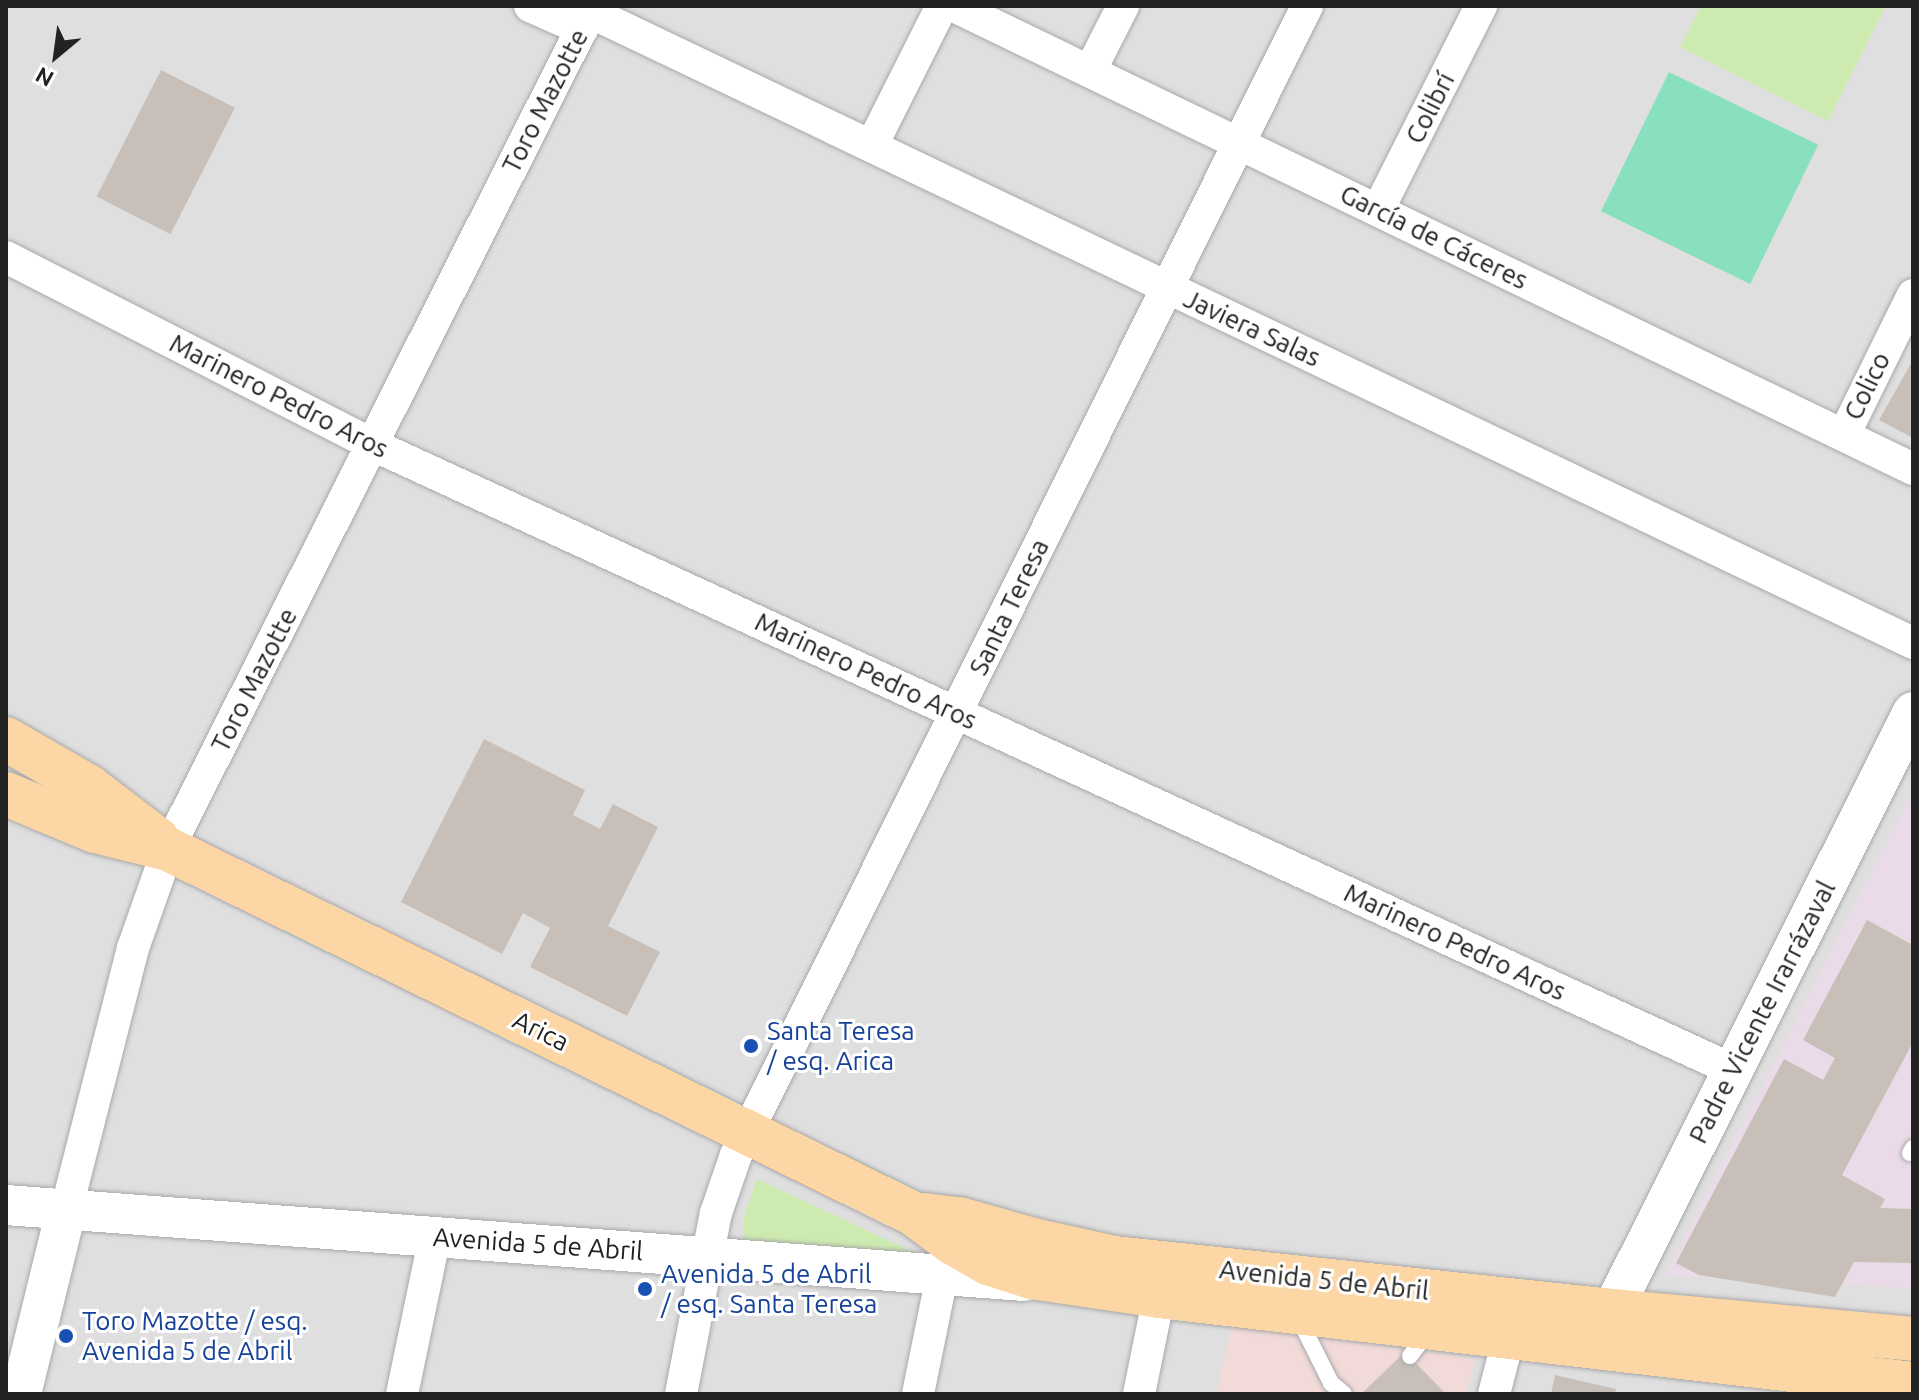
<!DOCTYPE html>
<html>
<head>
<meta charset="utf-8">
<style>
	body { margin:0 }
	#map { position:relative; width:1919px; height:1400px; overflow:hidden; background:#f2efe9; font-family:Ubuntu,sans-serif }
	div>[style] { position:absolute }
	.residential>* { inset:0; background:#e0dfdf; transform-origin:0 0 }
	.commercial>* { inset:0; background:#f2dad9 }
	.industrial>* { inset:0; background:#ebdbe8 }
	.grass>* { inset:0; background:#cdebb0 }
	.pitch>* { inset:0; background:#88e0be; transform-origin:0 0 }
	.building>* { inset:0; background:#c7bfb8; transform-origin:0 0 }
	.roads { filter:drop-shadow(0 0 2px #a9a9a9) drop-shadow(0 0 2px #a9a9a9) }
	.service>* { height:16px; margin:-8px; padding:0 8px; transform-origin:8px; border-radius:8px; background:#fff }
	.minor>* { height:32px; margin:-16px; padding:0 16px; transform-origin:16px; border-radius:16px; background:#fff }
	.tertiary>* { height:40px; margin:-20px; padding:0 20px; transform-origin:20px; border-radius:20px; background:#fff }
	.primary>* { height:44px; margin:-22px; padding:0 22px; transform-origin:22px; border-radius:22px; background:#fcd6a4 }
	.dots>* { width:22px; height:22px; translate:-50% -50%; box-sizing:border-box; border:4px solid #fff; border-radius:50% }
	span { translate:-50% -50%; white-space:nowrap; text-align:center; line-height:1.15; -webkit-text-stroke:6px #fff; paint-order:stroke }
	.street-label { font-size:26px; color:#222 }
	.transit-label { font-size:26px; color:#164399 }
	.left { translate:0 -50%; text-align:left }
	.frame { position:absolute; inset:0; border:8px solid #222; pointer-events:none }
	.north { position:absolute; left:16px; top:16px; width:80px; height:80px; -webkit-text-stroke:6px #fff; paint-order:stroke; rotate:209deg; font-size:22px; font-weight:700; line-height:32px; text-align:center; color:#222 }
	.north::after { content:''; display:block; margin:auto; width:28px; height:36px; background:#222; clip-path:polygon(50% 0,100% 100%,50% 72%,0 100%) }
</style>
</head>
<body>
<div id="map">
	<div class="residential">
		<i style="left:6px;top:6px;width:1907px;height:1388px"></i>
	</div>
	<div class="commercial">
		<i style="clip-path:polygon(1232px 1325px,1476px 1359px,1466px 1394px,1216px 1394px)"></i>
	</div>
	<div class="industrial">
		<i style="clip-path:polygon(1913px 792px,1913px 1288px,1665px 1275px)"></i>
	</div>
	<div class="grass">
		<i style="clip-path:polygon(1701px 6px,1886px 6px,1828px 121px,1680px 47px)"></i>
		<i style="clip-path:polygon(757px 1179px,932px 1261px,743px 1245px,744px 1216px)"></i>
	</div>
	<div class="pitch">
		<i style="left:1669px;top:72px;width:166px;height:155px;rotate:26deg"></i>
	</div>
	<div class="building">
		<i style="left:161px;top:70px;width:83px;height:142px;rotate:27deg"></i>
		<i style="clip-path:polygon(1913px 360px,1913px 438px,1879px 420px)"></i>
		<i style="clip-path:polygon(484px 739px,585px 790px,573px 815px,600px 829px,613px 804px,658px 827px,608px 926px,660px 952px,627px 1016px,530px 967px,550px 928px,523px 913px,502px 954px,401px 902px)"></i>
		<i style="clip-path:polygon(1867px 920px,1913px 945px,1913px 1042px,1842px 1175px,1885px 1199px,1880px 1208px,1913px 1209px,1913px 1263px,1854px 1262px,1835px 1297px,1699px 1275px,1676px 1263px,1784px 1059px,1823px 1080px,1835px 1058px,1803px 1040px)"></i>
		<i style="clip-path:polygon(1405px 1352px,1446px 1394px,1361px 1394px)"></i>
		<i style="clip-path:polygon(1555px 1375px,1616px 1389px,1615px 1394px,1551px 1394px)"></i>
	</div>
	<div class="roads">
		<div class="service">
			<i style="left:1910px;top:1153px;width:6px;rotate:-59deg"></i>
			<i style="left:1298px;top:1317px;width:74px;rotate:63.4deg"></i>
			<i style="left:1331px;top:1383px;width:17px;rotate:40deg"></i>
			<i style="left:1410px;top:1356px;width:30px;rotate:-53deg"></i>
		</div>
		<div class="minor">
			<i style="left:530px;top:6px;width:57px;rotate:23.9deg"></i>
			<i style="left:954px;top:6px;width:1065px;rotate:25.77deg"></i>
			<i style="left:590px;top:12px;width:1466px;rotate:25.5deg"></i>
			<i style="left:1090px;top:71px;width:73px;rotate:-63.1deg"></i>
			<i style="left:872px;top:145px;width:156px;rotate:-63.3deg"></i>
			<i style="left:1378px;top:210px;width:229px;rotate:-63.2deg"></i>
			<i style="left:6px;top:257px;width:412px;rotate:27.1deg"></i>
			<i style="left:373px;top:445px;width:1497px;rotate:24.68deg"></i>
			<i style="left:1844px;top:435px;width:156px;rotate:-63.8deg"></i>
			<i style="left:67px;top:1207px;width:267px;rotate:-75.7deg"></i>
			<i style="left:133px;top:948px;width:105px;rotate:-70.5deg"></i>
			<i style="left:168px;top:849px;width:944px;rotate:-63.24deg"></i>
			<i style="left:402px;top:1394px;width:161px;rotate:-78.2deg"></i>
			<i style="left:681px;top:1394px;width:184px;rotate:-79.1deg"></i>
			<i style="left:716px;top:1213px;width:61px;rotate:-71deg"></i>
			<i style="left:736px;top:1155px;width:1283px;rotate:-63.57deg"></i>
			<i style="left:918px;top:1394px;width:120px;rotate:-78.5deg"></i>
			<i style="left:1139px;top:1394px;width:100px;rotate:-78.5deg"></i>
			<i style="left:1494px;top:1394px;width:60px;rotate:-75.5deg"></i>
		</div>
		<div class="tertiary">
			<i style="left:6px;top:1205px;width:1020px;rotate:4.27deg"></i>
			<i style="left:1612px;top:1311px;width:670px;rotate:-63.32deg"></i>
			<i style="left:21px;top:1394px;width:193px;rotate:-76.2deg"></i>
		</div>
		<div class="primary">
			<i style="left:6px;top:739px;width:96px;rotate:30deg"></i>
			<i style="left:89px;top:787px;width:86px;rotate:37.4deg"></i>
			<i style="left:6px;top:794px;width:96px;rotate:22.6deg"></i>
			<i style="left:95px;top:831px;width:75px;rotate:13.9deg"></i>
			<i style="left:168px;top:849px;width:831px;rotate:26.07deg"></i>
			<i style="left:914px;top:1214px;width:49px;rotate:36.6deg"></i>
			<i style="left:953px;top:1243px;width:40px;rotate:29.7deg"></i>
			<i style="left:988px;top:1263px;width:45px;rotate:18deg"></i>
			<i style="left:1031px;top:1277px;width:129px;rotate:8.4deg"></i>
			<i style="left:1159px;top:1296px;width:759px;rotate:6.66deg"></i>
			<i style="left:924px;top:1215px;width:35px;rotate:7deg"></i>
			<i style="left:959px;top:1219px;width:77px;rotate:15.8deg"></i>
			<i style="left:1033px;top:1240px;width:83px;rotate:12.5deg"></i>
			<i style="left:1114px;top:1258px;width:501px;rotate:6.07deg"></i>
			<i style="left:1612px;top:1311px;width:302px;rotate:5.3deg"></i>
		</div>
	</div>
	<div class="dots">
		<i style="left:751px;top:1046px;background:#1a4fb4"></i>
		<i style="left:645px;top:1289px;background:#1a4fb4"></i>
		<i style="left:66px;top:1336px;background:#1a4fb4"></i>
	</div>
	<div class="street-label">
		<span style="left:545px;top:101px;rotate:-63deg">Toro Mazotte</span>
		<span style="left:1430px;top:108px;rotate:-63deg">Colibrí</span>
		<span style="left:1434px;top:237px;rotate:26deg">García de Cáceres</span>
		<span style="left:1252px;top:328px;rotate:25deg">Javiera Salas</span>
		<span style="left:1867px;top:386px;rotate:-64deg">Colico</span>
		<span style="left:279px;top:396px;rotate:27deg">Marinero Pedro Aros</span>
		<span style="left:1009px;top:607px;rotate:-64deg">Santa Teresa</span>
		<span style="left:866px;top:671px;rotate:25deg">Marinero Pedro Aros</span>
		<span style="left:254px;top:680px;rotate:-63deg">Toro Mazotte</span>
		<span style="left:1455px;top:942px;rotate:25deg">Marinero Pedro Aros</span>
		<span style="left:1762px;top:1012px;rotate:-63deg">Padre Vicente Irarrázaval</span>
		<span style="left:541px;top:1031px;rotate:26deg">Arica</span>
		<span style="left:538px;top:1244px;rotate:4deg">Avenida 5 de Abril</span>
		<span style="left:1324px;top:1280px;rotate:6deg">Avenida 5 de Abril</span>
	</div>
	<div class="transit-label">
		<span class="left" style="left:767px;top:1046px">Santa Teresa<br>/ esq. Arica</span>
		<span class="left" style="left:661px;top:1289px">Avenida 5 de Abril<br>/ esq. Santa Teresa</span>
		<span class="left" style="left:82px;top:1336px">Toro Mazotte / esq.<br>Avenida 5 de Abril</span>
	</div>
	<div class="frame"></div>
	<div class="north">N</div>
</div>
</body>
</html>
